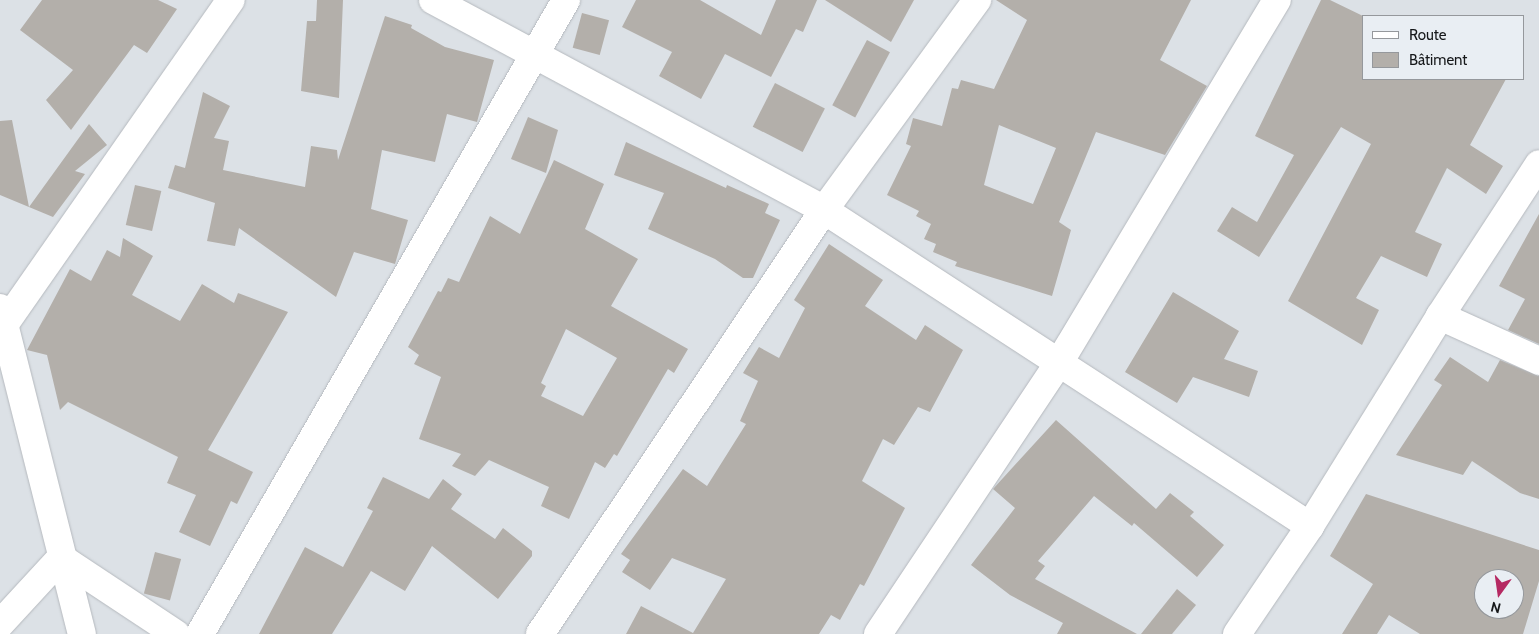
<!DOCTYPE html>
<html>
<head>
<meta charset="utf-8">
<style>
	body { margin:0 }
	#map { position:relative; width:1539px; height:634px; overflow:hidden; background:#dce1e6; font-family:Cabin,sans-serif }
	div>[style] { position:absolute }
	.building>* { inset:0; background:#b3afaa; transform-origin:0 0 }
	.roads { filter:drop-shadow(0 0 1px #b5b9be) drop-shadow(0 0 1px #b5b9be) }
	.street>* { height:28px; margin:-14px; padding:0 14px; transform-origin:14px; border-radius:14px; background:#fff }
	span { translate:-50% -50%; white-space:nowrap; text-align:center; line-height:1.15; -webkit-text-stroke:4px #e9eef3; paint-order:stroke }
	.legend { position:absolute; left:1362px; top:15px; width:162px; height:65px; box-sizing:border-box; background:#e9eef3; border:1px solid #95989c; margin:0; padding:6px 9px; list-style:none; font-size:15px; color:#16181a }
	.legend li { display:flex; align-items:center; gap:10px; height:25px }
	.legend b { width:25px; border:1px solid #95989c }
	.north { position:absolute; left:1474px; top:569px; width:50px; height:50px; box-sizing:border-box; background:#e9eef3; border:1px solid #95989c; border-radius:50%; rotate:194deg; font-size:14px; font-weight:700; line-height:20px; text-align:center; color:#16181a }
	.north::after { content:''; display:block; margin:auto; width:18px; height:22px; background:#b52962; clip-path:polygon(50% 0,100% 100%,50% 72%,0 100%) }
</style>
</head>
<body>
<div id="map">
	<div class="building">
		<i style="clip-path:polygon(42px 0,158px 0,177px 9px,147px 53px,134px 45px,71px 130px,46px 100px,73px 70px,20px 30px)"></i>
		<i style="clip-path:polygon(317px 0,343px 0,339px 98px,301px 91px,307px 21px,316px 21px)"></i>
		<i style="clip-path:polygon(636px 0,700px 0,761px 35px,776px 0,817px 0,803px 32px,796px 29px,771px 77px,725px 54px,701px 99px,659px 76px,672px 52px,622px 27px)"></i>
		<i style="clip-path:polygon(825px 0,914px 0,891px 42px)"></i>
		<i style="clip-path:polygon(evenodd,996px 0,1191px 0,1160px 60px,1207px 86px,1165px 155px,1096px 132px,1059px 222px,1071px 230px,1052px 296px,955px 266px,957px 262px,933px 252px,936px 244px,924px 239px,931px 224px,916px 216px,919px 211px,887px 195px,911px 146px,906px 144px,913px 118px,942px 126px,952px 88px,958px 89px,961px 80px,994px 89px,1027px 20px,996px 0,999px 125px,1056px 148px,1033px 204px,984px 185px,999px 125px)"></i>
		<i style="clip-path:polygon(1321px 0,1330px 0,1363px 16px,1363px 79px,1506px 79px,1470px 145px,1503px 166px,1486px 194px,1447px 168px,1415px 232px,1442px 244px,1427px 277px,1381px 256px,1356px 298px,1379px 310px,1362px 345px,1288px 301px,1371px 144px,1341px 127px,1259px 257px,1217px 231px,1232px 207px,1257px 222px,1294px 155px,1255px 136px)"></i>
		<i style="left:582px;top:13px;width:28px;height:36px;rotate:15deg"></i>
		<i style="clip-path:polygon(385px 16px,412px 25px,411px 28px,445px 47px,494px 60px,477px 122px,447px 114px,435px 162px,382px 150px,371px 209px,408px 220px,395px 264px,354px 252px,336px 297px,239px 228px,235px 246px,207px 241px,215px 203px,168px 188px,175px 165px,185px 168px,203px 92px,230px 106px,214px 138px,229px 141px,223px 170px,305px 187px,311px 146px,337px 150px,338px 160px)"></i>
		<i style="left:867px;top:40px;width:26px;height:74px;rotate:28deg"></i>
		<i style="left:775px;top:83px;width:56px;height:49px;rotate:27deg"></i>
		<i style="clip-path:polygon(528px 117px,558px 130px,546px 173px,511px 159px)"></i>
		<i style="clip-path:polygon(12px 120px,29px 207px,89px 124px,107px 145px,75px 171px,85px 174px,53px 217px,0 195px,0 121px)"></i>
		<i style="clip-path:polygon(626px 142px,726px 188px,727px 185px,769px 204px,765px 213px,780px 220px,753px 278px,743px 278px,715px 259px,648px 229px,664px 193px,614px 175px)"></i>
		<i style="clip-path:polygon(evenodd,554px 160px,604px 184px,585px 229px,638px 259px,611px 306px,688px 349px,674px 373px,668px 369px,617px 456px,614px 454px,605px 468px,595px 462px,569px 519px,541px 506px,549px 487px,489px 460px,475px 476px,452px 466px,461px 454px,419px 439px,441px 377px,414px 364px,419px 355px,408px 347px,438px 291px,441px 292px,448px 278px,459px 282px,490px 216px,520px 234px,554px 160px,566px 329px,617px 358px,583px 416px,541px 396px,546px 386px,541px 383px,566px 329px)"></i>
		<i style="left:135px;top:185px;width:27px;height:41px;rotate:13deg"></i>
		<i style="clip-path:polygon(1539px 214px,1539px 344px,1508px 330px,1525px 299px,1499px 286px)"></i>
		<i style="clip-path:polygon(123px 238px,153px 256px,132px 295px,180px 321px,202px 284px,234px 303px,238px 293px,288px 312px,208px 450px,253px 472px,237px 504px,231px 501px,210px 546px,179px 532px,196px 495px,167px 483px,178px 457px,68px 402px,60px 410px,47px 355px,27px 350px,70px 269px,91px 281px,107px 250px,120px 257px)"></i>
		<i style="clip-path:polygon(829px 244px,883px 280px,865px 306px,916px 340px,925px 325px,963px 350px,930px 412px,918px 407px,894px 445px,883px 439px,862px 481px,905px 508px,864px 586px,860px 584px,840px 620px,831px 615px,819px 634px,626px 634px,641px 606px,693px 633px,726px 579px,672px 558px,650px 590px,622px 572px,630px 560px,621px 554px,683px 469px,707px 486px,746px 424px,740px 421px,758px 381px,743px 373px,759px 347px,779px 358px,805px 308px,794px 300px)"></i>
		<i style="clip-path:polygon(1173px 292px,1239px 331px,1224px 359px,1258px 371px,1249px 397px,1193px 377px,1177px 403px,1125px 372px)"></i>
		<i style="clip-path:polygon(1450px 357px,1488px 382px,1500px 360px,1539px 376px,1539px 499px,1520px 493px,1472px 461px,1463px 475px,1396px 455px,1442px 385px,1434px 380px)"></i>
		<i style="clip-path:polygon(1056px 420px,1156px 509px,1170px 493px,1194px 512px,1190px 516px,1224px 545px,1197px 577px,1134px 523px,1132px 526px,1094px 496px,1038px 561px,1045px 566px,1035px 579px,1137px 634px,1057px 634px,1063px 623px,1010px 595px,971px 565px,1015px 508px,993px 489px)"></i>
		<i style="clip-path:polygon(383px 477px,429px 499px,443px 479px,462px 494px,451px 509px,495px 539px,503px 528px,532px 551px,532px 556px,498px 599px,432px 546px,405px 591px,371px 571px,332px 634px,259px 634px,305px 547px,343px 567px,373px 511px,367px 508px)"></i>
		<i style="clip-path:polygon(evenodd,1366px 494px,1539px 550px,1539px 581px,1523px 634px,1420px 634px,1389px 615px,1377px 634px,1342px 634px,1373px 584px,1330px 556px,1366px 494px,1484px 579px,1514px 579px,1514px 609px,1484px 609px,1484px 579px)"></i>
		<i style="left:155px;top:552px;width:27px;height:43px;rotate:15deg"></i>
		<i style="clip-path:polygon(1177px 589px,1196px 605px,1172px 634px,1141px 634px)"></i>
	</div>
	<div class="roads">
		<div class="street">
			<i style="left:433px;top:0;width:444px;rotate:28.2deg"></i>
			<i style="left:824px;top:210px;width:580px;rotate:33.03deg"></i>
			<i style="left:0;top:308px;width:336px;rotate:75.9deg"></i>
			<i style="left:1440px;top:316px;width:109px;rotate:24.4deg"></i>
			<i style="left:4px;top:325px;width:396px;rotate:-55.1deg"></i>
			<i style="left:0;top:624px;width:90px;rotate:-47.3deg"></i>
			<i style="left:61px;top:558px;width:138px;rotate:33.5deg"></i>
			<i style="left:200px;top:634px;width:732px;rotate:-60deg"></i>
			<i style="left:540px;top:634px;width:510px;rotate:-56.19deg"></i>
			<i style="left:824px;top:210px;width:260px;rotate:-53.9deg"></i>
			<i style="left:878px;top:634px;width:328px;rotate:-56.3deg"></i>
			<i style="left:1060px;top:361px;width:421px;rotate:-59deg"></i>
			<i style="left:1237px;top:634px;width:130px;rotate:-55.9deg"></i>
			<i style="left:1310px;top:526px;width:247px;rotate:-58.2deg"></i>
			<i style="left:1440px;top:316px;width:181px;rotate:-56.9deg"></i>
		</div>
	</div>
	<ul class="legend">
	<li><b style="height:6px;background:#fff"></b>Route</li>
	<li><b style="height:14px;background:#b3afaa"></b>Bâtiment</li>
	</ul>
	<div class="north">N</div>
</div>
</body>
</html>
